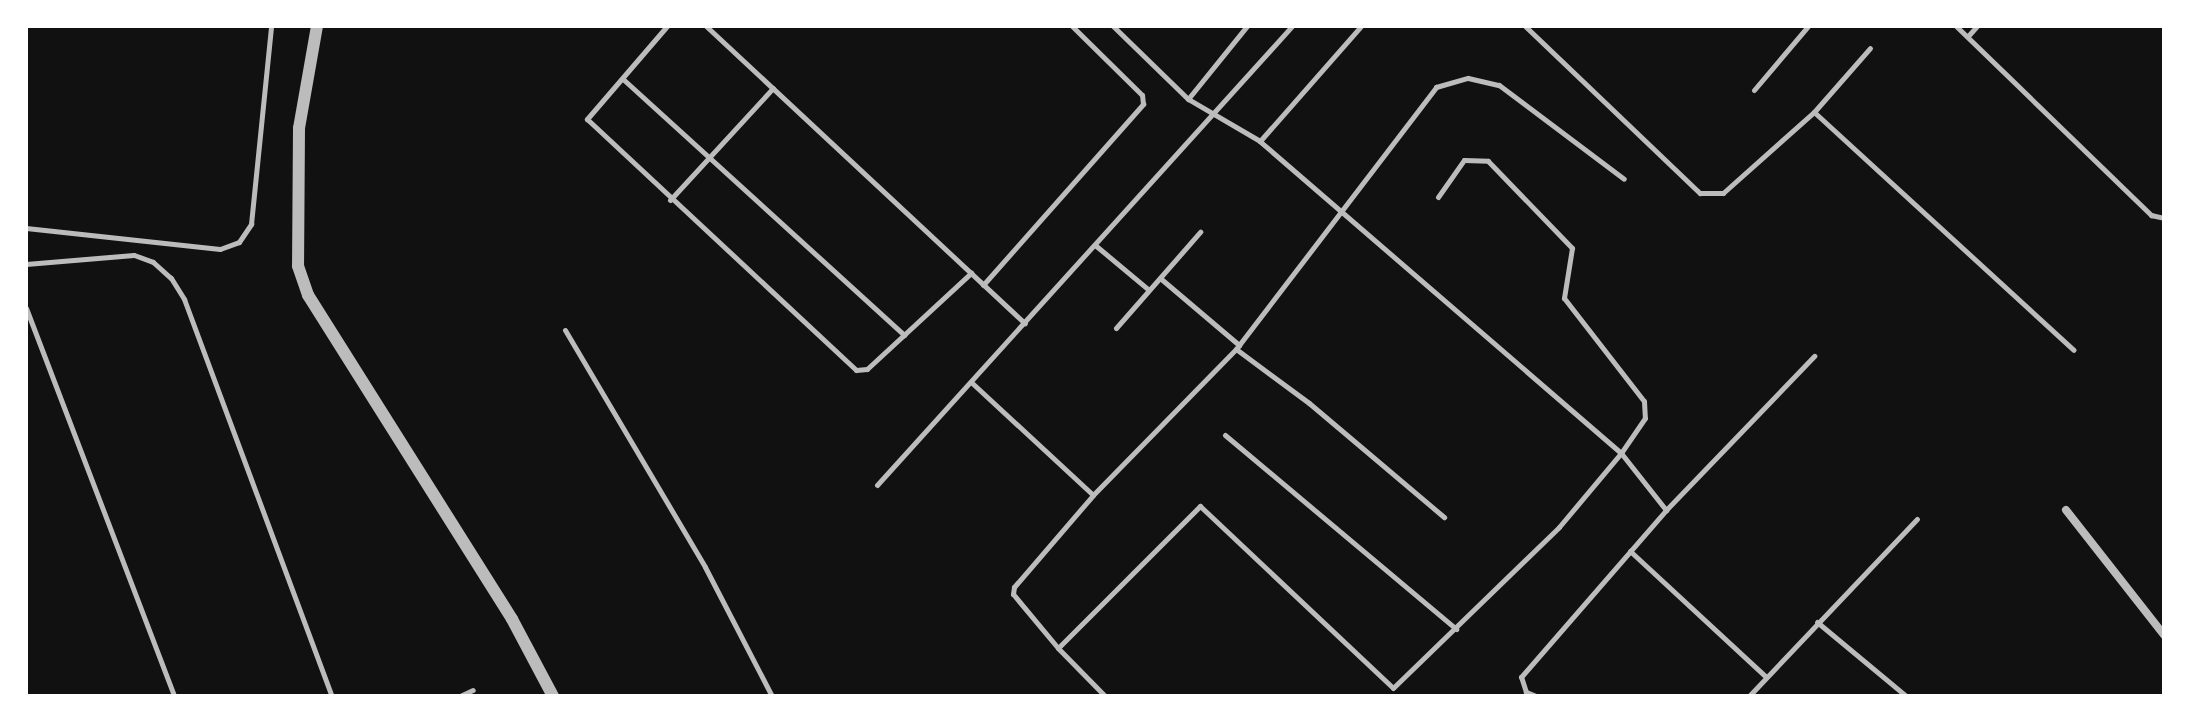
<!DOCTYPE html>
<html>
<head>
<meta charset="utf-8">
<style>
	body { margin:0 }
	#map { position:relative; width:2190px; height:722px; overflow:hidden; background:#111; font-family:Cabin,sans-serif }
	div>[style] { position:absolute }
	.service>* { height:5px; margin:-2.5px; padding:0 2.5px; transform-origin:2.5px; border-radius:2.5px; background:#bcbcbc }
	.minor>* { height:8px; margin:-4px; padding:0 4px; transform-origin:4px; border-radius:4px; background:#bcbcbc }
	.tertiary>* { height:12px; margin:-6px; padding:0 6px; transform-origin:6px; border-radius:6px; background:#bcbcbc }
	span { translate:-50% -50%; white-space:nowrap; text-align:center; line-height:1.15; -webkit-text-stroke:6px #fff; paint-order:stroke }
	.frame { position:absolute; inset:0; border:28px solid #fff; pointer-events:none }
</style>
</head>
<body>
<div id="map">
	<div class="service">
		<i style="left:667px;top:26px;width:123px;rotate:130.7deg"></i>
		<i style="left:587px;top:119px;width:368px;rotate:43deg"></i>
		<i style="left:856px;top:370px;width:11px;rotate:-5deg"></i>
		<i style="left:867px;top:369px;width:142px;rotate:-42.7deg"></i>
		<i style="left:706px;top:26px;width:436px;rotate:43deg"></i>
		<i style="left:1525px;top:26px;width:242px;rotate:43.7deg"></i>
		<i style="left:1700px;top:193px;width:23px"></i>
		<i style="left:1723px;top:193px;width:122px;rotate:-41.7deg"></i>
		<i style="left:1814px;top:112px;width:352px;rotate:42.5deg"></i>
		<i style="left:1956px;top:26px;width:272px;rotate:44.1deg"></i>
		<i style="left:2151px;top:215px;width:13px;rotate:13deg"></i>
		<i style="left:1968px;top:36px;width:13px;rotate:-48deg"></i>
		<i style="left:624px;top:80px;width:379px;rotate:42.3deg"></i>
		<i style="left:1754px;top:90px;width:84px;rotate:-49.8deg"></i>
		<i style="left:1188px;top:99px;width:94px;rotate:-51.1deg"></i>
		<i style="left:1814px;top:112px;width:85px;rotate:-48.8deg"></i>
		<i style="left:1260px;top:141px;width:153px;rotate:-48.7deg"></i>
		<i style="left:1438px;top:197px;width:45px;rotate:-54.9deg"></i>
		<i style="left:1464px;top:160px;width:24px;rotate:2deg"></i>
		<i style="left:1488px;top:161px;width:121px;rotate:46deg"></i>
		<i style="left:1572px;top:248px;width:51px;rotate:99.1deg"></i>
		<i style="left:1564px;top:298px;width:130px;rotate:52.2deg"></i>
		<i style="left:1644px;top:401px;width:17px;rotate:87deg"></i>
		<i style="left:1645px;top:418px;width:42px;rotate:124.4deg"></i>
		<i style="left:1621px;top:453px;width:73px;rotate:51.7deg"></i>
		<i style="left:670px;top:200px;width:152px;rotate:-47.4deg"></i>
		<i style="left:26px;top:228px;width:195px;rotate:6.2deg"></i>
		<i style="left:220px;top:249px;width:20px;rotate:-20deg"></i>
		<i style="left:239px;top:242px;width:22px;rotate:-56deg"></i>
		<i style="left:251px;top:224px;width:199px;rotate:-84.2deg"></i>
		<i style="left:1095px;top:245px;width:70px;rotate:39.8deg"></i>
		<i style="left:26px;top:264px;width:108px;rotate:-4.8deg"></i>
		<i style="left:134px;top:255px;width:20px;rotate:20deg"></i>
		<i style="left:153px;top:262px;width:24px;rotate:42deg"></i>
		<i style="left:171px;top:278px;width:25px;rotate:58deg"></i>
		<i style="left:184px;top:299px;width:424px;rotate:69.6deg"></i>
		<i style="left:1160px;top:278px;width:104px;rotate:40.3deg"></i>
		<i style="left:983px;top:285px;width:242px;rotate:-48.5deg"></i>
		<i style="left:1143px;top:104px;width:9px;rotate:-96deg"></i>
		<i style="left:1142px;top:95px;width:98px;rotate:-135.4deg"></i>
		<i style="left:26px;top:308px;width:415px;rotate:69.1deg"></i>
		<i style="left:1116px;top:328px;width:128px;rotate:-48.8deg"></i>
		<i style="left:565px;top:330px;width:275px;rotate:59.4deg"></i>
		<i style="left:705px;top:567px;width:145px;rotate:62.6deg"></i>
		<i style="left:1236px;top:349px;width:91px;rotate:36.5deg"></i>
		<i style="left:1309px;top:403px;width:177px;rotate:40.2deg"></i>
		<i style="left:971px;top:382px;width:166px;rotate:42.8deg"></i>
		<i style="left:1225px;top:435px;width:302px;rotate:40deg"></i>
		<i style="left:877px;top:485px;width:619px;rotate:-47.88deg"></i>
		<i style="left:1630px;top:551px;width:185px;rotate:42.8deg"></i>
		<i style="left:1817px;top:622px;width:116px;rotate:39.7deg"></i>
		<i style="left:1058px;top:648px;width:201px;rotate:-45deg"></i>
		<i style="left:1200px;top:506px;width:265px;rotate:43.3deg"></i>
		<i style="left:1393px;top:688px;width:231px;rotate:-44.1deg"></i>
		<i style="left:1559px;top:527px;width:97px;rotate:-50deg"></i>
		<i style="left:1621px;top:453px;width:477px;rotate:-139.2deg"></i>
		<i style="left:1260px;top:141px;width:83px;rotate:-149.7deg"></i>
		<i style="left:1188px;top:99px;width:105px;rotate:-135.8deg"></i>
		<i style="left:460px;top:696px;width:14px;rotate:-25deg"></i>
		<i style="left:1105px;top:696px;width:67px;rotate:-134.4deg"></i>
		<i style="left:1058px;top:648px;width:70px;rotate:-129.8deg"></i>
		<i style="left:1013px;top:594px;width:7px;rotate:-82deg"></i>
		<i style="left:1014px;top:587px;width:121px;rotate:-49.3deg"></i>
		<i style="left:1093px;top:495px;width:204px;rotate:-45.6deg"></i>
		<i style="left:1236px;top:349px;width:330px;rotate:-52.6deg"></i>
		<i style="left:1436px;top:87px;width:33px;rotate:-16deg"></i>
		<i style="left:1468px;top:78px;width:32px;rotate:13deg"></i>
		<i style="left:1499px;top:85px;width:156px;rotate:36.9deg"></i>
		<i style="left:1536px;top:696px;width:11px;rotate:-158deg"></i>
		<i style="left:1526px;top:692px;width:16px;rotate:-108deg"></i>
		<i style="left:1521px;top:677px;width:221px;rotate:-49deg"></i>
		<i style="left:1666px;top:510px;width:214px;rotate:-46.1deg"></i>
		<i style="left:1749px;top:696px;width:244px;rotate:-46.5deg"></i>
	</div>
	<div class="minor">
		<i style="left:2066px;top:510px;width:159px;rotate:51.9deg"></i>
	</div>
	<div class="tertiary">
		<i style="left:317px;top:26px;width:104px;rotate:100deg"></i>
		<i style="left:299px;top:128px;width:138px;rotate:90.4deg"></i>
		<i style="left:298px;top:266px;width:31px;rotate:71deg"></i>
		<i style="left:308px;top:295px;width:383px;rotate:57.8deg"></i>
		<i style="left:512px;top:619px;width:87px;rotate:62deg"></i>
	</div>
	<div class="frame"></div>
</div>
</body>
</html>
